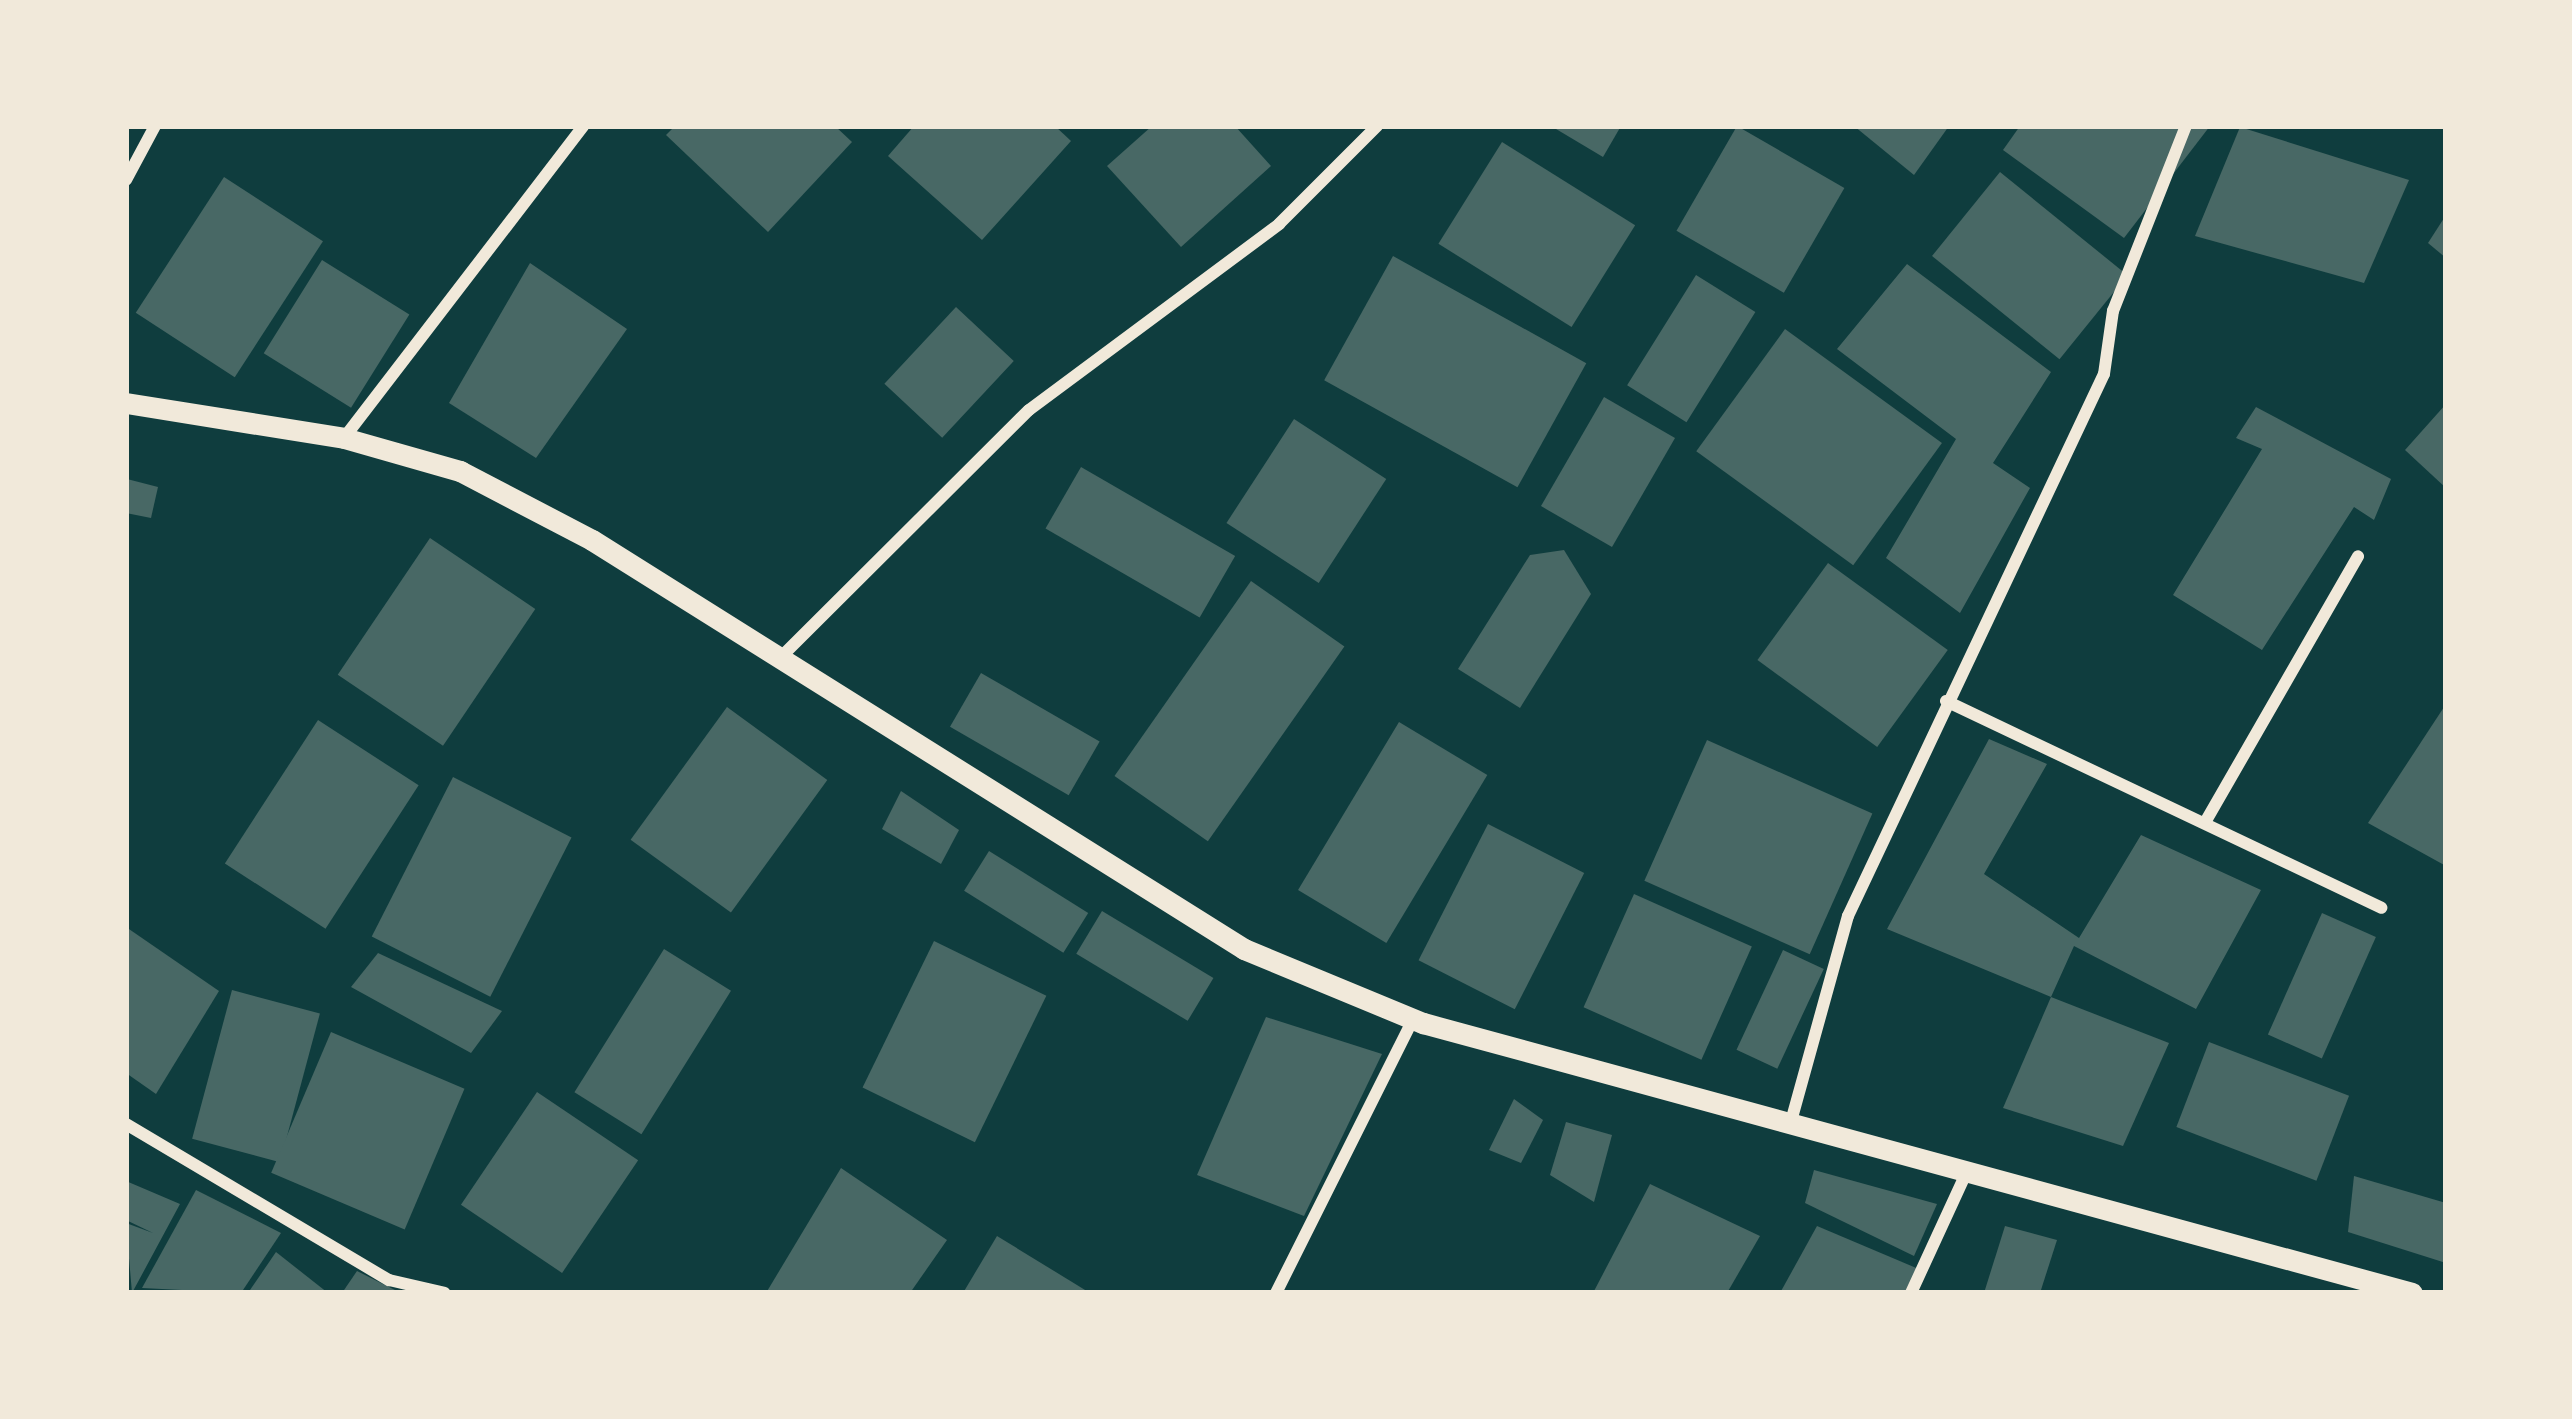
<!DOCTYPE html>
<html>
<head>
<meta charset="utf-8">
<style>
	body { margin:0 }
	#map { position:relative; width:2572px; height:1419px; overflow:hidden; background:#0f3d3e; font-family:"Nunito Sans",sans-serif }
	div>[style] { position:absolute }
	.building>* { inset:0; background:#486865; transform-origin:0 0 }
	.minor>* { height:12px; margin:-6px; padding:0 6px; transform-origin:6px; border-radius:6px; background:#f1e9da }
	.tertiary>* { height:21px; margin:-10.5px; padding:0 10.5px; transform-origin:10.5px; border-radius:10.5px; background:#f1e9da }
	span { translate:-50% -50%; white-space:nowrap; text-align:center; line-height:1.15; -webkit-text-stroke:12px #f1e9da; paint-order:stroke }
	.frame { position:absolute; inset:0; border:129px solid #f1e9da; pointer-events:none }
</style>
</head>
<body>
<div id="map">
	<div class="building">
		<i style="clip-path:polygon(675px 126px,835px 126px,852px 142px,768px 232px,666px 135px)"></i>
		<i style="clip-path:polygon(914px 126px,1055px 126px,1071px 141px,982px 240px,888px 156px)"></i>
		<i style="clip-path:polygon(1152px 126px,1235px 126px,1271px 166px,1181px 247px,1107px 166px)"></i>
		<i style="clip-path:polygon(1551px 126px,1621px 126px,1603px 157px)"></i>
		<i style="left:1737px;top:126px;width:124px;height:121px;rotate:30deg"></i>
		<i style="clip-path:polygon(1854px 126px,1949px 126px,1914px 175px)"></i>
		<i style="clip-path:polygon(2020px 126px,2210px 126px,2124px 238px,2003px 150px)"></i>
		<i style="clip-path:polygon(2240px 127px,2409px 180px,2364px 283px,2195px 236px)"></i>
		<i style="left:1502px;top:142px;width:157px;height:120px;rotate:32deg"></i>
		<i style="left:2000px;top:172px;width:164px;height:108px;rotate:39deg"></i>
		<i style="left:224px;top:177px;width:118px;height:162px;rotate:33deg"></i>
		<i style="clip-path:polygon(2446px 215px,2446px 258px,2428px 243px)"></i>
		<i style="left:1393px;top:256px;width:221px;height:142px;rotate:29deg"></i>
		<i style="left:322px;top:260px;width:103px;height:110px;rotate:32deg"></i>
		<i style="clip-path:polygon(530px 263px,627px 329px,536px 458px,449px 403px)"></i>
		<i style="clip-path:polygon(1907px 264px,2051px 372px,1993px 463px,2030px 488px,1960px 613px,1886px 558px,1956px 439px,1837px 349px)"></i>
		<i style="left:1696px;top:275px;width:70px;height:130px;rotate:32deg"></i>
		<i style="left:956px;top:307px;width:79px;height:105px;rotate:43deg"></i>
		<i style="left:1785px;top:329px;width:194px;height:151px;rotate:36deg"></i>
		<i style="left:1604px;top:397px;width:82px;height:126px;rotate:30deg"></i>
		<i style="clip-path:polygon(2446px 404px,2446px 488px,2405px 450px)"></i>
		<i style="clip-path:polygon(2256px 407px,2391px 479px,2374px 520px,2354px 507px,2262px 650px,2173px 595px,2262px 449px,2236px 438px)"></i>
		<i style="left:1294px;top:419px;width:110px;height:124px;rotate:33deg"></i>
		<i style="left:1081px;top:467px;width:178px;height:71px;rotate:30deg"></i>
		<i style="clip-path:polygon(127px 479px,158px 487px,151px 518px,126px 513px)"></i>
		<i style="left:430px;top:538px;width:127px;height:165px;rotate:34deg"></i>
		<i style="clip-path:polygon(1564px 550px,1591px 594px,1520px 708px,1458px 669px,1530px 555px)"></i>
		<i style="left:1828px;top:563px;width:148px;height:120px;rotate:36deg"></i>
		<i style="left:1251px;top:581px;width:114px;height:238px;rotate:35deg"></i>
		<i style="left:981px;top:673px;width:137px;height:62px;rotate:30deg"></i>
		<i style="clip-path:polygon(2446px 704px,2446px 866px,2368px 823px)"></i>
		<i style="left:727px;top:707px;width:124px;height:164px;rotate:36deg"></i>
		<i style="left:318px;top:720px;width:120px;height:171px;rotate:33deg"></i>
		<i style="left:1399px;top:722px;width:103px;height:196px;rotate:31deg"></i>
		<i style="clip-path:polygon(1989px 739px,2047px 764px,1984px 874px,2079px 938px,2141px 835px,2261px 890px,2196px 1009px,2074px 946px,2051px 997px,1887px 929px)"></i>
		<i style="left:1707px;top:740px;width:181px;height:154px;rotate:24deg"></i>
		<i style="left:453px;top:777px;width:133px;height:179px;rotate:27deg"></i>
		<i style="clip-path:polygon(901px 791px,959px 830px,941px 864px,882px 829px)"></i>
		<i style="left:1488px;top:824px;width:108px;height:153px;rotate:27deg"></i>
		<i style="left:989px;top:851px;width:117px;height:47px;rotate:32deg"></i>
		<i style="left:1634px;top:894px;width:129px;height:124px;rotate:24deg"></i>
		<i style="left:1102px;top:911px;width:130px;height:50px;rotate:31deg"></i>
		<i style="left:2322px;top:913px;width:59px;height:133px;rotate:24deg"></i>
		<i style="clip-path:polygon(126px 927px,219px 991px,156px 1094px,126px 1073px)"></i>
		<i style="left:934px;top:941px;width:125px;height:163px;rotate:26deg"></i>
		<i style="left:664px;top:949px;width:79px;height:169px;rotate:32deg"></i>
		<i style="left:1783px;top:950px;width:45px;height:110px;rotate:25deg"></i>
		<i style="clip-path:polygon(378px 953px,502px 1011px,471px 1053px,351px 987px)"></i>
		<i style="left:232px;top:990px;width:91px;height:154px;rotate:15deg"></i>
		<i style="clip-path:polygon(2051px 997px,2169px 1043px,2123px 1146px,2003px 1108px)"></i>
		<i style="clip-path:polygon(1266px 1017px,1382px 1054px,1304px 1216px,1197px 1175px)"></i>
		<i style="left:331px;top:1032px;width:145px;height:153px;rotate:23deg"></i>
		<i style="left:2209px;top:1042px;width:150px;height:91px;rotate:21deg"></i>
		<i style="left:537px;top:1092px;width:122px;height:136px;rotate:34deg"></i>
		<i style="clip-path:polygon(1514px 1099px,1543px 1120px,1521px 1163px,1489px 1150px)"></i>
		<i style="clip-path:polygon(1566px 1122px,1612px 1135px,1594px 1202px,1550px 1175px)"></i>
		<i style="clip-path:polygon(841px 1168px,947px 1240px,910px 1293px,766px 1293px)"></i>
		<i style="clip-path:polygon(1814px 1170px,1937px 1204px,1914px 1256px,1805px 1203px)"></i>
		<i style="clip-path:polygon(2354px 1176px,2446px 1203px,2446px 1263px,2348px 1232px)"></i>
		<i style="clip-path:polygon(126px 1181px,180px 1204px,132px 1293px,126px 1223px,153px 1233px,126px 1220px)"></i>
		<i style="clip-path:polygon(1650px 1184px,1760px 1236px,1727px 1293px,1593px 1293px)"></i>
		<i style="clip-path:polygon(196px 1190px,281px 1233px,241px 1293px,142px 1288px)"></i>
		<i style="clip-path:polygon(1817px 1226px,1921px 1270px,1910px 1293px,1780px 1293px)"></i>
		<i style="clip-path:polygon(2005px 1226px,2057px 1240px,2040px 1293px,1984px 1293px)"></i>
		<i style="clip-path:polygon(997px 1236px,1090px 1293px,963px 1293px)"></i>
		<i style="clip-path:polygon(276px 1252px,328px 1293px,248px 1293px)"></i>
		<i style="clip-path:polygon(357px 1271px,401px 1293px,342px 1293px)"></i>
	</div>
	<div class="minor">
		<i style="left:126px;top:180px;width:61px;rotate:-61.8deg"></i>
		<i style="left:344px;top:438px;width:393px;rotate:-52.5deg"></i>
		<i style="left:780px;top:658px;width:351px;rotate:-44.9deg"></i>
		<i style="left:1029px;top:410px;width:312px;rotate:-36.6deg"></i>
		<i style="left:1279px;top:224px;width:139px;rotate:-45deg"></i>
		<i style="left:1946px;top:701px;width:482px;rotate:25.4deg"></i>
		<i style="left:2207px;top:819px;width:303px;rotate:-60.1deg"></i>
		<i style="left:126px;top:1124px;width:306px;rotate:30.7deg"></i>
		<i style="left:389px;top:1280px;width:57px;rotate:13.1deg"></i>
		<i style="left:1790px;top:1125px;width:217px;rotate:-74.5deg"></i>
		<i style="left:1848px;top:916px;width:599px;rotate:-64.72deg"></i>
		<i style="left:2104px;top:374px;width:64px;rotate:-81.9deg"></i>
		<i style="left:2113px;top:311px;width:199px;rotate:-68.5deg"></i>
		<i style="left:1276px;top:1293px;width:306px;rotate:-63.4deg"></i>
		<i style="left:1911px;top:1293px;width:136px;rotate:-65.3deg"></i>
	</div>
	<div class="tertiary">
		<i style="left:126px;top:403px;width:221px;rotate:9.1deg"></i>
		<i style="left:344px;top:438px;width:121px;rotate:15.9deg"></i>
		<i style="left:460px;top:471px;width:149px;rotate:27.6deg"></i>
		<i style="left:592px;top:540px;width:770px;rotate:32.1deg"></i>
		<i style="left:1244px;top:949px;width:194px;rotate:22.5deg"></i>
		<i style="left:1423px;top:1023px;width:1025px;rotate:15.27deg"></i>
	</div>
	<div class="frame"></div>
</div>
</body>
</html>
